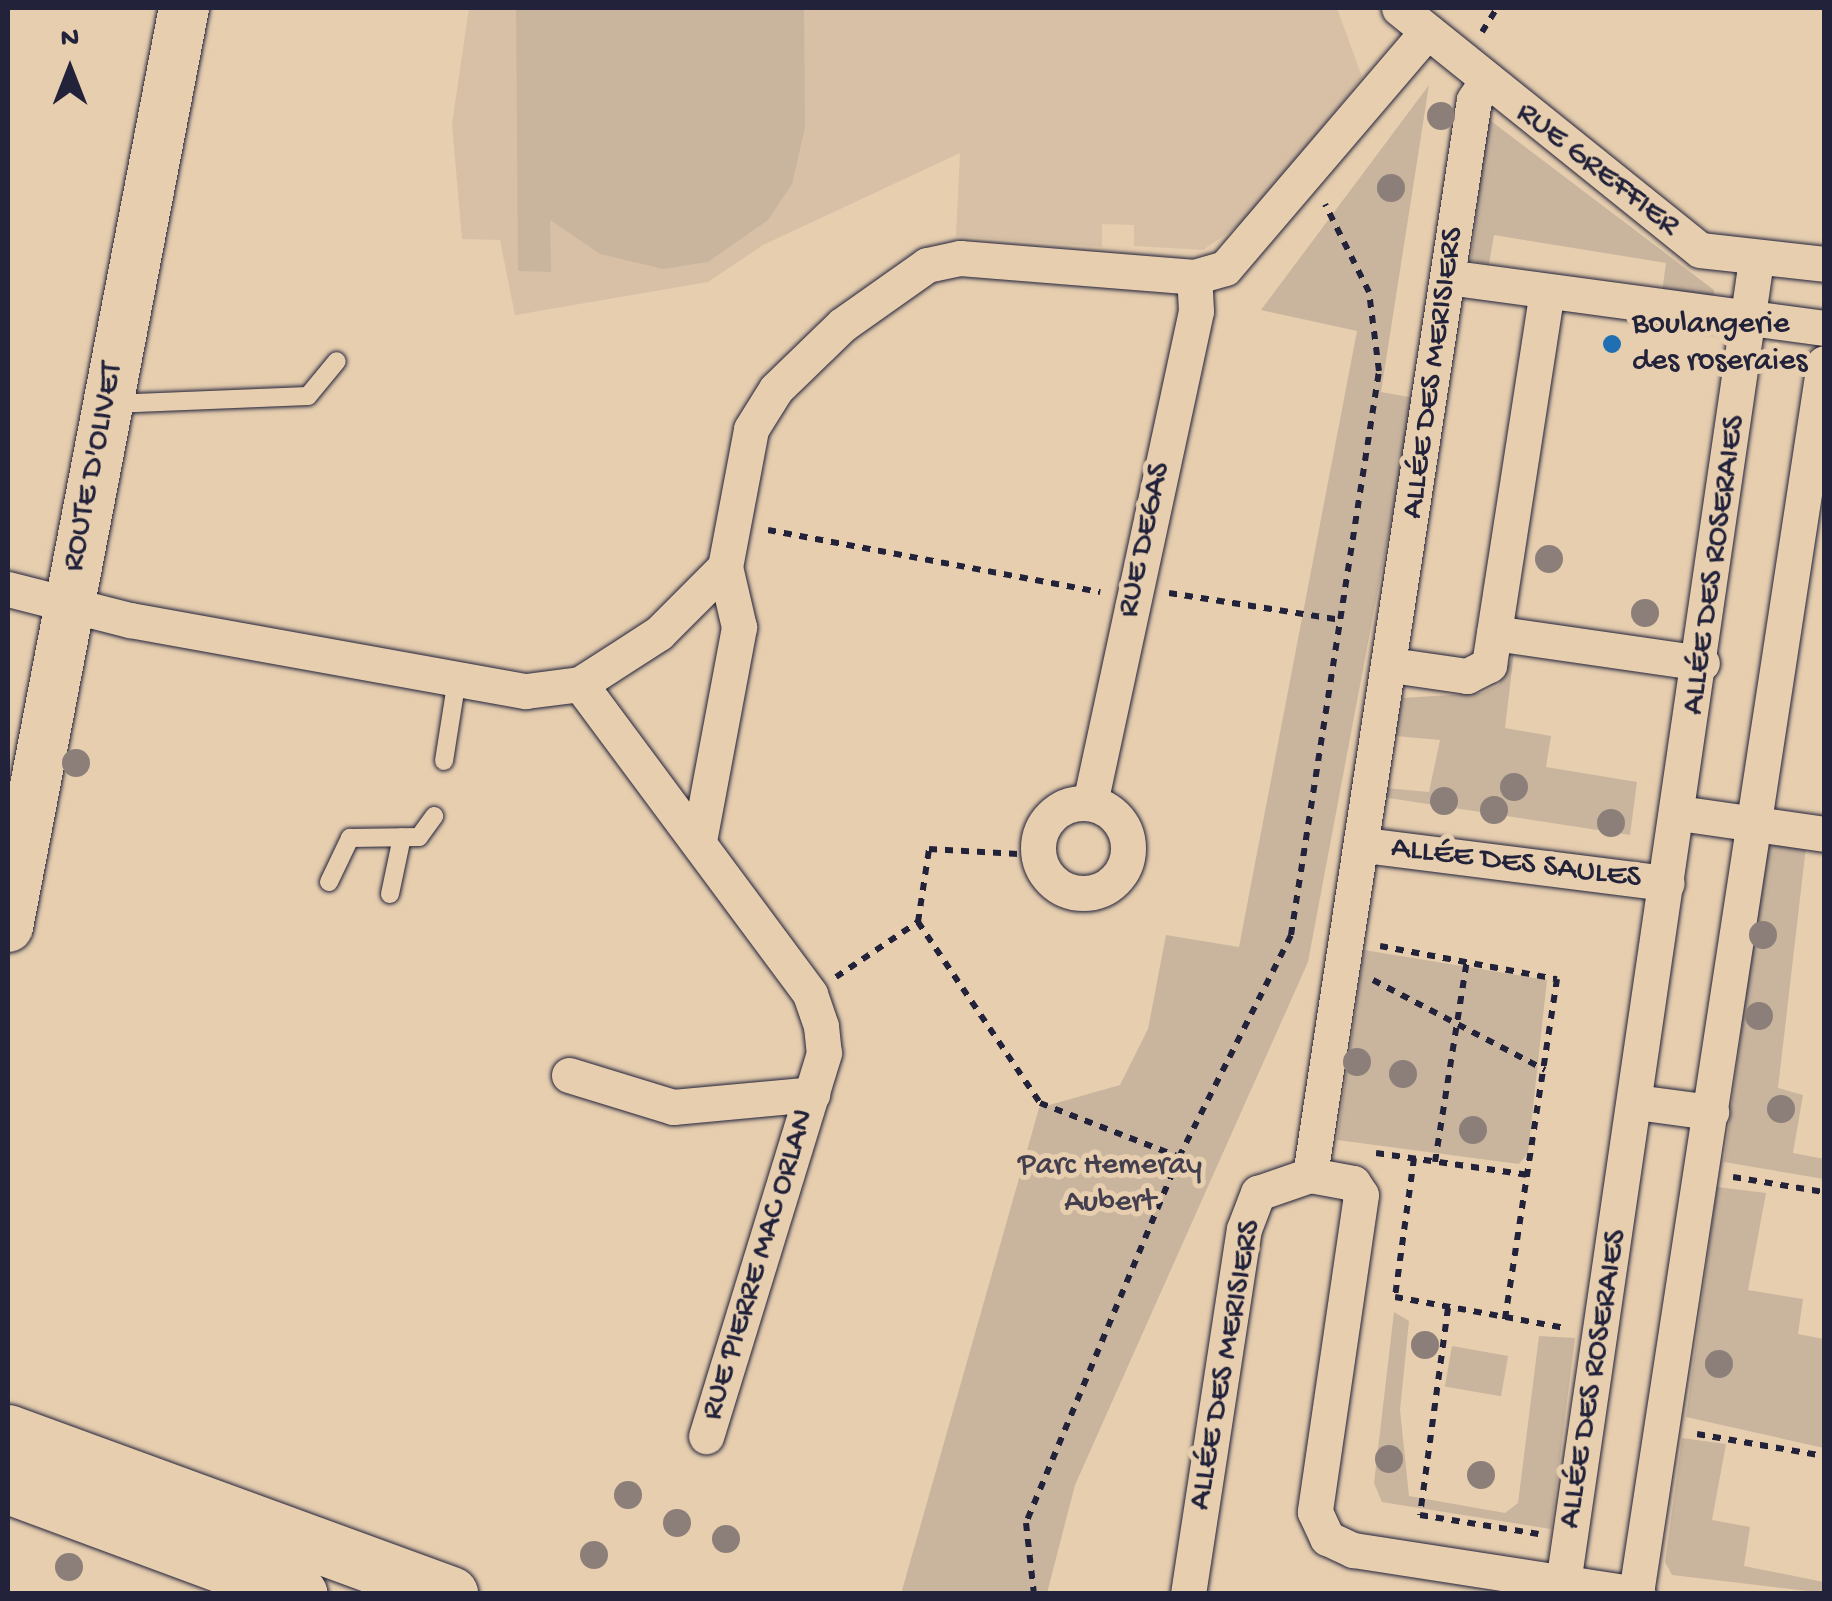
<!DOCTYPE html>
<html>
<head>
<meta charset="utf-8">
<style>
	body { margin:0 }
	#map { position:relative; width:1832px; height:1601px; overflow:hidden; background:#e6ceaf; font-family:"Gochi Hand",sans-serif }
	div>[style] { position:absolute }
	.built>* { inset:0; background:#d7c0a6 }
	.green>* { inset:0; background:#c9b59e; transform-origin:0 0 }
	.path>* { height:6px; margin-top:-3px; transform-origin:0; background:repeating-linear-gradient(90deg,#22223b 0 8px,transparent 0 16px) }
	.roads { filter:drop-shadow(0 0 2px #22223b) drop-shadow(0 0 2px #22223b) }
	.lane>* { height:18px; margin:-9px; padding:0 9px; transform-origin:9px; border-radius:9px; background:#e6ceaf }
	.street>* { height:35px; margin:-17.5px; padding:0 17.5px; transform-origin:17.5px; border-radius:17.5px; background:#e6ceaf }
	.street>.ring { margin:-17.5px; padding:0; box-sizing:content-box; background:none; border:35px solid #e6ceaf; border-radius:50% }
	.secondary>* { height:50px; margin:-25px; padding:0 25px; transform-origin:25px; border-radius:25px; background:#e6ceaf }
	.primary>* { height:55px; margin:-27.5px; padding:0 27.5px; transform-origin:27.5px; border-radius:27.5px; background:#e6ceaf }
	.trees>* { width:28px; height:28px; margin:-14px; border-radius:50%; background:#8c7f7a }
	.dots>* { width:28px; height:28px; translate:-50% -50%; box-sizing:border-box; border:5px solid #e6ceaf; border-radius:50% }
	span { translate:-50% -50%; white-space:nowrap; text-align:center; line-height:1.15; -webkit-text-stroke:10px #e6ceaf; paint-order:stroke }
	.street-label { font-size:32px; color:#22223b }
	.poi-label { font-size:32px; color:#22223b }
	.left { translate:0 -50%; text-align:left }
	.park-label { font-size:32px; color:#433f4f }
	.frame { position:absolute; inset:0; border:10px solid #22223b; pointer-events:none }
	.north { position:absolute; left:20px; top:20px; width:100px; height:100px; -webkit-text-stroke:8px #e6ceaf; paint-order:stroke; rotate:0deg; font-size:28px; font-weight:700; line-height:40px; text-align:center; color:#22223b }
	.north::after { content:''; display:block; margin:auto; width:35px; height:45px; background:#22223b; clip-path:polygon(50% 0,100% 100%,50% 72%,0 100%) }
</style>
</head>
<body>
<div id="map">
	<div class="built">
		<i style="clip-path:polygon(469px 8px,1337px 8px,1362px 77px,1255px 214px,1203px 250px,1134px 246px,1134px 225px,1102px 224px,1102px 247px,956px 236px,960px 153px,763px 245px,708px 282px,515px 315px,500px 240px,462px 239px,452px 124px)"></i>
	</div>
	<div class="green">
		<i style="clip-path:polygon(516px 8px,804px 8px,805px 128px,792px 184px,768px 220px,708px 262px,663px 269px,600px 254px,550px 220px,551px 272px,518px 271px)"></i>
		<i style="clip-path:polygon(1429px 85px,1381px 392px,1414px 398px,1308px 962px,1075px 1485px,1047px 1593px,901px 1594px,1039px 1108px,1120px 1085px,1148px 1029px,1166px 935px,1239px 947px,1357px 331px,1261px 310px)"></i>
		<i style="clip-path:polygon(1487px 118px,1714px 290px,1714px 298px,1662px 292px,1666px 263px,1494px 235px,1489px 264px,1471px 261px)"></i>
		<i style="clip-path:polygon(1514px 652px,1505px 728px,1551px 736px,1546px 767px,1637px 782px,1630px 835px,1382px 797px,1385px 788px,1429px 792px,1440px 740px,1395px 736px,1402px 698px,1482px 693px,1499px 685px)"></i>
		<i style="clip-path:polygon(1776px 844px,1806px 847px,1778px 1088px,1803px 1095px,1793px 1153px,1824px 1159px,1824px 1179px,1724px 1162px,1765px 849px)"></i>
		<i style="clip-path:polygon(1364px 950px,1547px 980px,1528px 1153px,1519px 1164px,1337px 1140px)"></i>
		<i style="clip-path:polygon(1717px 1187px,1766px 1193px,1748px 1290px,1803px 1299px,1798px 1334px,1824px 1339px,1824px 1448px,1686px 1417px)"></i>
		<i style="clip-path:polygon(1394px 1312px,1409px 1321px,1400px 1410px,1409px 1496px,1505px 1513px,1518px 1503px,1539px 1336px,1575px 1338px,1551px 1529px,1382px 1502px,1374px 1483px)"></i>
		<i style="left:1452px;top:1346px;width:57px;height:41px;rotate:10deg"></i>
		<i style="clip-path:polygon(1682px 1438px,1726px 1444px,1712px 1520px,1750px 1527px,1744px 1566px,1824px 1582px,1824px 1593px,1672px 1575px,1665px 1562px)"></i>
	</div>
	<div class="path">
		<i style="left:1482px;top:32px;width:28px;rotate:-58deg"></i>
		<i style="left:768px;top:530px;width:338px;rotate:10.6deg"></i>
		<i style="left:1169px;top:593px;width:174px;rotate:8.9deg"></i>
		<i style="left:918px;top:922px;width:74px;rotate:-81.4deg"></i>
		<i style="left:929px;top:849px;width:108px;rotate:3.2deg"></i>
		<i style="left:1380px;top:946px;width:180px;rotate:10.6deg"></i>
		<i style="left:1557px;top:979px;width:345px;rotate:98.7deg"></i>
		<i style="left:836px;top:977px;width:99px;rotate:-33.9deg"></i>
		<i style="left:918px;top:922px;width:218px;rotate:56deg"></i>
		<i style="left:1040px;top:1103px;width:149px;rotate:21.2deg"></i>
		<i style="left:1179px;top:1157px;width:397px;rotate:112.7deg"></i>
		<i style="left:1026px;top:1523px;width:71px;rotate:83.6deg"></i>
		<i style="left:1373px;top:980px;width:194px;rotate:27.6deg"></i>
		<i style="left:1376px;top:1153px;width:154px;rotate:8.2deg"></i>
		<i style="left:1179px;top:1157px;width:249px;rotate:-63.2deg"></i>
		<i style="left:1291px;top:935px;width:571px;rotate:-81.13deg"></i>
		<i style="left:1379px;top:371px;width:80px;rotate:-97.2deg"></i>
		<i style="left:1369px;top:292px;width:98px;rotate:-116.6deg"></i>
		<i style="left:1414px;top:1158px;width:140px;rotate:97.8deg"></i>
		<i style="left:1395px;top:1297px;width:173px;rotate:10.3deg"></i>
		<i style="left:1435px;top:1162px;width:206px;rotate:-81deg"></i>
		<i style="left:1733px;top:1177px;width:92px;rotate:9.4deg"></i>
		<i style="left:1448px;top:1308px;width:209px;rotate:97.7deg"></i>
		<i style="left:1420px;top:1515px;width:120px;rotate:9.1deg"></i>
		<i style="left:1697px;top:1434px;width:129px;rotate:9.8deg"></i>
	</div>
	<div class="roads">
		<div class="lane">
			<i style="left:111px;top:404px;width:197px;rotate:-2.3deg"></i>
			<i style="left:308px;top:396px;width:45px;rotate:-50.4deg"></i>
			<i style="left:444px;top:761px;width:83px;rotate:-81deg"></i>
			<i style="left:329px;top:882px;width:49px;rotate:-64.5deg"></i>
			<i style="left:350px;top:838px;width:69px;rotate:-0.8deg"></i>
			<i style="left:419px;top:837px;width:26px;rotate:-54deg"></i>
			<i style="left:390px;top:894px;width:58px;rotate:-78.1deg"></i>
		</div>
		<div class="street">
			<i style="left:1399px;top:8px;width:386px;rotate:38.8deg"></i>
			<i style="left:1700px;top:250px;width:125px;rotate:6.4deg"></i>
			<i style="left:1447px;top:277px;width:380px;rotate:7.7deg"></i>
			<i style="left:8px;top:589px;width:126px;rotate:14.3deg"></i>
			<i style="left:130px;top:620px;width:402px;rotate:10.2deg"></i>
			<i style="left:526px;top:691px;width:54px;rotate:-7.4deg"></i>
			<i style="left:580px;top:684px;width:94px;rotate:-32.8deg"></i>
			<i style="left:659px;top:633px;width:93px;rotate:-45deg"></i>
			<i style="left:725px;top:567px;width:140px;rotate:-79.3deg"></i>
			<i style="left:751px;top:429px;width:47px;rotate:-58deg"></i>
			<i style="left:776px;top:389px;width:92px;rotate:-44.1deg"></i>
			<i style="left:842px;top:325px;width:104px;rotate:-35.2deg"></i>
			<i style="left:927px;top:265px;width:34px;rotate:-12deg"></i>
			<i style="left:960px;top:258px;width:235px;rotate:4.6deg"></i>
			<i style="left:1194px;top:277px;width:32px;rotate:-16deg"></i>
			<i style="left:1225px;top:268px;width:305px;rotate:-49.5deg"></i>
			<i style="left:1494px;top:633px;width:210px;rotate:8.2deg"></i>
			<i style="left:1391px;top:665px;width:77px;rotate:8.2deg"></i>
			<i style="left:1467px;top:676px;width:25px;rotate:-27deg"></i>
			<i style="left:1489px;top:665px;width:378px;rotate:-81.2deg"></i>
			<i style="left:580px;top:684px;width:386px;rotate:53.4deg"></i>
			<i style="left:810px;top:994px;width:34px;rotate:71deg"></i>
			<i style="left:821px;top:1026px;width:27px;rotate:84deg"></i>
			<i style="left:824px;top:1053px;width:401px;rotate:107.1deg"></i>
			<i class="ring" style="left:1038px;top:803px;width:55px;height:55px"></i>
			<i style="left:1090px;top:803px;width:503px;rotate:-77.84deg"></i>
			<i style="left:1196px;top:311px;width:34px;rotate:-93deg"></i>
			<i style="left:1679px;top:813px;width:147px;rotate:8.2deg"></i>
			<i style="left:699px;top:841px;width:218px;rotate:-79.4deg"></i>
			<i style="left:739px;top:627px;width:62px;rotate:-103.1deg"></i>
			<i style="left:1365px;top:845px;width:304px;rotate:7.2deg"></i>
			<i style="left:569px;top:1075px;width:109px;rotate:17.1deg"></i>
			<i style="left:673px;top:1107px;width:140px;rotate:-5.3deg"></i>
			<i style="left:1636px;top:1102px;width:76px;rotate:7.6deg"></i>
			<i style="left:1310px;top:1175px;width:1087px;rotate:-81.33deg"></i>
			<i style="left:1474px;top:100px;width:20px;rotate:-57deg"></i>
			<i style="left:1563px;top:1583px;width:1337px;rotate:-81.7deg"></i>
			<i style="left:1636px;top:1593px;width:1244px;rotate:-81.31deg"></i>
			<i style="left:1188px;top:1594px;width:369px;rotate:-81.3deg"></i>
			<i style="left:1244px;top:1229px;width:39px;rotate:-69deg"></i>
			<i style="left:1258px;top:1193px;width:55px;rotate:-19.1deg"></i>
			<i style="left:1310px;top:1175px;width:44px;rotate:10.5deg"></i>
			<i style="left:1353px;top:1183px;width:14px;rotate:56deg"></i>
			<i style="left:1361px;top:1195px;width:320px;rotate:98.3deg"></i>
			<i style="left:1315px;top:1512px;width:29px;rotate:65deg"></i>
			<i style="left:1327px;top:1538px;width:29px;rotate:25deg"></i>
			<i style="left:1353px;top:1550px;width:288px;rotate:8.8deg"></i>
		</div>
		<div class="secondary">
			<i style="left:8px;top:927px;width:936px;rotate:-79.16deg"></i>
		</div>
		<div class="primary">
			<i style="left:8px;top:1432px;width:471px;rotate:20.1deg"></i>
			<i style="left:8px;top:1486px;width:311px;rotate:20.3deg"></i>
		</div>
	</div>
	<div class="trees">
		<i style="left:1441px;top:116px"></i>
		<i style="left:1391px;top:188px"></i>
		<i style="left:1549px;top:559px"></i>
		<i style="left:1645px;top:613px"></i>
		<i style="left:76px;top:763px"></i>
		<i style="left:1514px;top:787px"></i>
		<i style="left:1444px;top:801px"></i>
		<i style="left:1494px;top:810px"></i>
		<i style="left:1611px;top:823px"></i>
		<i style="left:1763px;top:935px"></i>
		<i style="left:1759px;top:1016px"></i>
		<i style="left:1357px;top:1062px"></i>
		<i style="left:1403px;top:1074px"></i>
		<i style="left:1781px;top:1109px"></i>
		<i style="left:1473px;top:1130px"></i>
		<i style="left:1425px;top:1345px"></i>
		<i style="left:1719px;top:1364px"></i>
		<i style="left:1389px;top:1459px"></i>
		<i style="left:1481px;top:1475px"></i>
		<i style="left:628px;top:1495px"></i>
		<i style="left:677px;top:1523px"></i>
		<i style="left:726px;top:1539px"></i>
		<i style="left:594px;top:1555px"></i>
		<i style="left:69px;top:1567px"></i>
	</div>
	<div class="dots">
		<i style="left:1612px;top:344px;background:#1f6fb2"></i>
	</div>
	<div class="street-label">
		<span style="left:1597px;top:170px;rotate:38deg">RUE GREFFIER</span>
		<span style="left:1434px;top:373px;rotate:-82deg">ALLÉE DES MERISIERS</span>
		<span style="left:94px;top:467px;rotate:-79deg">ROUTE D'OLIVET</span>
		<span style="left:1145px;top:540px;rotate:-78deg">RUE DEGAS</span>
		<span style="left:1715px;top:565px;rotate:-82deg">ALLÉE DES ROSERAIES</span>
		<span style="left:1516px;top:864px;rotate:7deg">ALLÉE DES SAULES</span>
		<span style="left:759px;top:1265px;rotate:-73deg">RUE PIERRE MAC ORLAN</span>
		<span style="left:1226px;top:1365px;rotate:-80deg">ALLÉE DES MERISIERS</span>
		<span style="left:1594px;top:1379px;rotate:-81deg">ALLÉE DES ROSERAIES</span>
	</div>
	<div class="poi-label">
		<span class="left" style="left:1632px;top:344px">Boulangerie<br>des roseraies</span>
	</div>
	<div class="park-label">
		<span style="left:1110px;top:1185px">Parc Hemeray<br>Aubert</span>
	</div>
	<div class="frame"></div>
	<div class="north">N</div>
</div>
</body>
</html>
